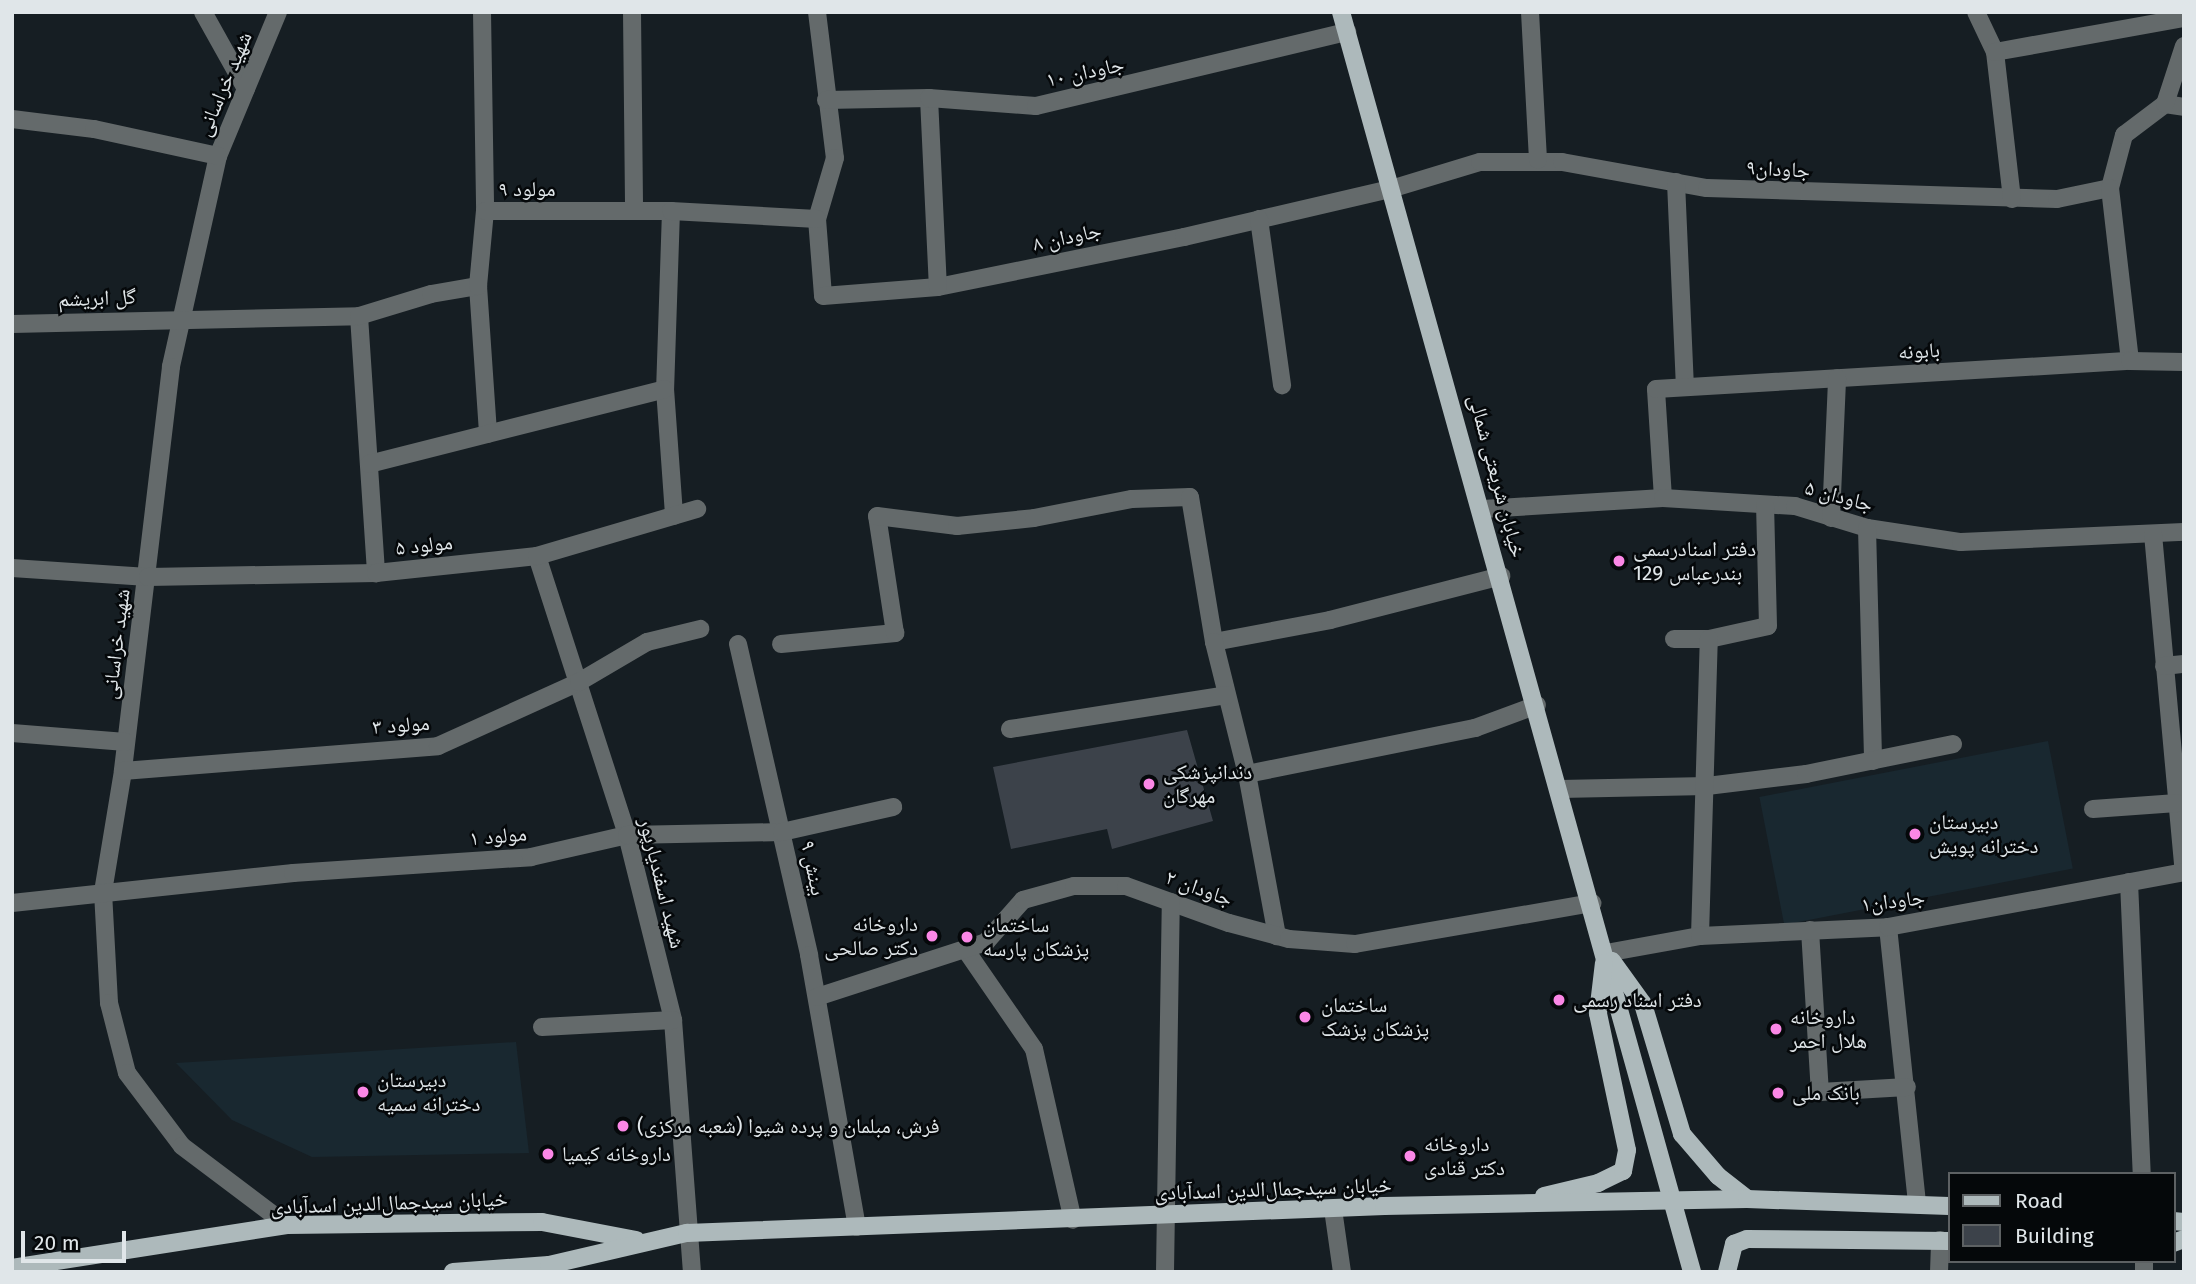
<!DOCTYPE html>
<html>
<head>
<meta charset="utf-8">
<style>
	body { margin:0 }
	#map { position:relative; width:2196px; height:1284px; overflow:hidden; background:#161e23; font-family:"Fira Sans","Noto Naskh Arabic",sans-serif }
	div>[style] { position:absolute }
	.built>* { inset:0; background:#192830; transform-origin:0 0 }
	.building>* { inset:0; background:#3c424a }
	.minor>* { height:18px; margin:-9px; padding:0 9px; transform-origin:9px; border-radius:9px; background:#646a6b }
	.major>* { height:18px; margin:-9px; padding:0 9px; transform-origin:9px; border-radius:9px; background:#adb9bb }
	.dots>* { width:19px; height:19px; translate:-50% -50%; box-sizing:border-box; border:4px solid #05080a; border-radius:50% }
	span { translate:-50% -50%; white-space:nowrap; text-align:center; line-height:1.15; -webkit-text-stroke:5px #05080a; paint-order:stroke }
	.street-label { font-size:21px; color:#e0e6e9 }
	.poi-label { font-size:21px; color:#e0e6e9 }
	.left { translate:0 -50%; text-align:left }
	.right { translate:-100% -50%; text-align:right }
	.frame { position:absolute; inset:0; border:14px solid #e0e6e9; pointer-events:none }
	.legend { position:absolute; left:1948px; top:1172px; width:228px; height:91px; box-sizing:border-box; background:#05080a; border:2px solid #5d6163; margin:0; padding:9px 12px; list-style:none; font-size:21px; color:#e0e6e9 }
	.legend li { display:flex; align-items:center; gap:14px; height:35px }
	.legend b { width:35px; border:2px solid #5d6163 }
	.scale { position:absolute; left:21px; top:1231px; width:105px; height:32px; box-sizing:border-box; border:4px solid #e0e6e9; border-top:0; padding-left:9px; font-size:21px; line-height:24px; white-space:nowrap; color:#e0e6e9; -webkit-text-stroke:5px #05080a; paint-order:stroke }
</style>
</head>
<body>
<div id="map">
	<div class="built">
		<i style="left:2048px;top:741px;width:130px;height:294px;rotate:79deg"></i>
		<i style="clip-path:polygon(516px 1042px,529px 1153px,312px 1157px,232px 1120px,176px 1063px)"></i>
	</div>
	<div class="building">
		<i style="clip-path:polygon(1187px 730px,1213px 821px,1112px 849px,1107px 829px,1011px 849px,993px 767px)"></i>
	</div>
	<div class="minor">
		<i style="left:203px;top:12px;width:88px;rotate:60.8deg"></i>
		<i style="left:278px;top:12px;width:156px;rotate:112.6deg"></i>
		<i style="left:218px;top:156px;width:216px;rotate:102.6deg"></i>
		<i style="left:171px;top:367px;width:407px;rotate:96.8deg"></i>
		<i style="left:123px;top:771px;width:123px;rotate:99.4deg"></i>
		<i style="left:103px;top:892px;width:111px;rotate:86.9deg"></i>
		<i style="left:109px;top:1003px;width:72px;rotate:75.6deg"></i>
		<i style="left:127px;top:1073px;width:91px;rotate:53deg"></i>
		<i style="left:182px;top:1146px;width:131px;rotate:37deg"></i>
		<i style="left:482px;top:12px;width:199px;rotate:89.1deg"></i>
		<i style="left:632px;top:12px;width:199px;rotate:89.4deg"></i>
		<i style="left:817px;top:12px;width:147px;rotate:83deg"></i>
		<i style="left:835px;top:158px;width:64px;rotate:106.4deg"></i>
		<i style="left:817px;top:219px;width:77px;rotate:85.5deg"></i>
		<i style="left:823px;top:296px;width:115px;rotate:-4.5deg"></i>
		<i style="left:938px;top:287px;width:251px;rotate:-11.5deg"></i>
		<i style="left:1184px;top:237px;width:216px;rotate:-13.1deg"></i>
		<i style="left:1394px;top:188px;width:90px;rotate:-16.8deg"></i>
		<i style="left:1480px;top:162px;width:82px"></i>
		<i style="left:1562px;top:162px;width:147px;rotate:10.2deg"></i>
		<i style="left:1707px;top:188px;width:350px;rotate:1.8deg"></i>
		<i style="left:2057px;top:199px;width:54px;rotate:-11.7deg"></i>
		<i style="left:2110px;top:188px;width:55px;rotate:-75.2deg"></i>
		<i style="left:2124px;top:135px;width:51px;rotate:-37.1deg"></i>
		<i style="left:2165px;top:104px;width:19px;rotate:9deg"></i>
		<i style="left:1530px;top:12px;width:148px;rotate:86.9deg"></i>
		<i style="left:1976px;top:12px;width:44px;rotate:64.6deg"></i>
		<i style="left:1995px;top:52px;width:148px;rotate:83.4deg"></i>
		<i style="left:1995px;top:52px;width:192px;rotate:-10.2deg"></i>
		<i style="left:929px;top:98px;width:189px;rotate:87.3deg"></i>
		<i style="left:826px;top:100px;width:103px;rotate:-1.1deg"></i>
		<i style="left:929px;top:98px;width:107px;rotate:4.3deg"></i>
		<i style="left:1036px;top:106px;width:320px;rotate:-13.4deg"></i>
		<i style="left:2165px;top:104px;width:61px;rotate:-71.9deg"></i>
		<i style="left:12px;top:119px;width:83px;rotate:7deg"></i>
		<i style="left:94px;top:129px;width:127px;rotate:12.3deg"></i>
		<i style="left:1676px;top:182px;width:205px;rotate:87.5deg"></i>
		<i style="left:2110px;top:188px;width:174px;rotate:83.4deg"></i>
		<i style="left:671px;top:211px;width:178px;rotate:91.9deg"></i>
		<i style="left:665px;top:389px;width:127px;rotate:85.9deg"></i>
		<i style="left:1259px;top:219px;width:168px;rotate:82.1deg"></i>
		<i style="left:478px;top:286px;width:148px;rotate:86.1deg"></i>
		<i style="left:359px;top:316px;width:258px;rotate:86.2deg"></i>
		<i style="left:12px;top:324px;width:347px;rotate:-1.3deg"></i>
		<i style="left:359px;top:316px;width:75px;rotate:-17deg"></i>
		<i style="left:431px;top:294px;width:48px;rotate:-9.7deg"></i>
		<i style="left:478px;top:286px;width:75px;rotate:-84.7deg"></i>
		<i style="left:485px;top:211px;width:186px"></i>
		<i style="left:671px;top:211px;width:146px;rotate:3.1deg"></i>
		<i style="left:369px;top:464px;width:305px;rotate:-14.2deg"></i>
		<i style="left:1663px;top:498px;width:109px;rotate:-93.7deg"></i>
		<i style="left:1656px;top:389px;width:475px;rotate:-3.4deg"></i>
		<i style="left:2130px;top:361px;width:54px;rotate:1.1deg"></i>
		<i style="left:1483px;top:509px;width:180px;rotate:-3.5deg"></i>
		<i style="left:1663px;top:498px;width:132px;rotate:3.5deg"></i>
		<i style="left:1795px;top:506px;width:75px;rotate:17deg"></i>
		<i style="left:1867px;top:528px;width:95px;rotate:8.5deg"></i>
		<i style="left:1961px;top:542px;width:223px;rotate:-2.6deg"></i>
		<i style="left:1831px;top:518px;width:140px;rotate:-87.5deg"></i>
		<i style="left:1867px;top:528px;width:233px;rotate:88.5deg"></i>
		<i style="left:2153px;top:534px;width:339px;rotate:84.8deg"></i>
		<i style="left:537px;top:556px;width:293px;rotate:72.1deg"></i>
		<i style="left:627px;top:835px;width:191px;rotate:76deg"></i>
		<i style="left:673px;top:1020px;width:253px;rotate:85.7deg"></i>
		<i style="left:12px;top:568px;width:136px;rotate:3.8deg"></i>
		<i style="left:148px;top:577px;width:228px;rotate:-1deg"></i>
		<i style="left:376px;top:573px;width:162px;rotate:-6deg"></i>
		<i style="left:537px;top:556px;width:167px;rotate:-16.4deg"></i>
		<i style="left:1674px;top:639px;width:35px"></i>
		<i style="left:1709px;top:639px;width:60px;rotate:-12.4deg"></i>
		<i style="left:1768px;top:626px;width:121px;rotate:-91.4deg"></i>
		<i style="left:1214px;top:642px;width:118px;rotate:-10.7deg"></i>
		<i style="left:1330px;top:620px;width:177px;rotate:-14.4deg"></i>
		<i style="left:738px;top:644px;width:319px;rotate:77.1deg"></i>
		<i style="left:809px;top:955px;width:276px;rotate:80deg"></i>
		<i style="left:781px;top:644px;width:115px;rotate:-5.5deg"></i>
		<i style="left:895px;top:633px;width:118px;rotate:-98.7deg"></i>
		<i style="left:877px;top:516px;width:81px;rotate:7.1deg"></i>
		<i style="left:957px;top:526px;width:77px;rotate:-5.9deg"></i>
		<i style="left:1034px;top:518px;width:100px;rotate:-11deg"></i>
		<i style="left:1132px;top:499px;width:58px;rotate:-2deg"></i>
		<i style="left:1190px;top:497px;width:147px;rotate:80.6deg"></i>
		<i style="left:1214px;top:642px;width:136px;rotate:76deg"></i>
		<i style="left:1247px;top:774px;width:165px;rotate:79.5deg"></i>
		<i style="left:2164px;top:666px;width:20px;rotate:-6deg"></i>
		<i style="left:1010px;top:729px;width:219px;rotate:-8.9deg"></i>
		<i style="left:12px;top:733px;width:114px;rotate:4.5deg"></i>
		<i style="left:123px;top:771px;width:316px;rotate:-4.5deg"></i>
		<i style="left:438px;top:746px;width:155px;rotate:-24.4deg"></i>
		<i style="left:579px;top:682px;width:79px;rotate:-30.5deg"></i>
		<i style="left:647px;top:642px;width:55px;rotate:-13.8deg"></i>
		<i style="left:1247px;top:774px;width:233px;rotate:-11.4deg"></i>
		<i style="left:1475px;top:728px;width:66px;rotate:-20.4deg"></i>
		<i style="left:1560px;top:789px;width:147px;rotate:-1.2deg"></i>
		<i style="left:1707px;top:786px;width:100px;rotate:-6.9deg"></i>
		<i style="left:1806px;top:774px;width:150px;rotate:-11.5deg"></i>
		<i style="left:2093px;top:809px;width:84px;rotate:-4.1deg"></i>
		<i style="left:2129px;top:882px;width:292px;rotate:87.5deg"></i>
		<i style="left:12px;top:903px;width:283px;rotate:-6.1deg"></i>
		<i style="left:293px;top:873px;width:239px;rotate:-3.8deg"></i>
		<i style="left:531px;top:857px;width:98px;rotate:-12.9deg"></i>
		<i style="left:627px;top:835px;width:155px;rotate:-1.1deg"></i>
		<i style="left:782px;top:832px;width:114px;rotate:-12.7deg"></i>
		<i style="left:1888px;top:927px;width:279px;rotate:84deg"></i>
		<i style="left:1810px;top:930px;width:162px;rotate:86.5deg"></i>
		<i style="left:1820px;top:1092px;width:87px;rotate:-3.3deg"></i>
		<i style="left:1700px;top:936px;width:297px;rotate:-88.3deg"></i>
		<i style="left:965px;top:949px;width:121px;rotate:55.4deg"></i>
		<i style="left:1034px;top:1049px;width:175px;rotate:77.2deg"></i>
		<i style="left:1606px;top:953px;width:96px;rotate:-10.3deg"></i>
		<i style="left:1700px;top:936px;width:188px;rotate:-2.7deg"></i>
		<i style="left:1888px;top:927px;width:301px;rotate:-10.5deg"></i>
		<i style="left:817px;top:997px;width:178px;rotate:-18deg"></i>
		<i style="left:986px;top:942px;width:56px;rotate:-48.6deg"></i>
		<i style="left:1023px;top:900px;width:53px;rotate:-15.4deg"></i>
		<i style="left:1074px;top:886px;width:52px"></i>
		<i style="left:1126px;top:886px;width:109px;rotate:19.8deg"></i>
		<i style="left:1229px;top:923px;width:62px;rotate:14.9deg"></i>
		<i style="left:1289px;top:939px;width:66px;rotate:4.3deg"></i>
		<i style="left:1355px;top:944px;width:241px;rotate:-9.8deg"></i>
		<i style="left:542px;top:1027px;width:131px;rotate:-3.1deg"></i>
		<i style="left:1333px;top:1209px;width:64px;rotate:81.9deg"></i>
		<i style="left:1165px;top:1272px;width:370px;rotate:-89.1deg"></i>
		<i style="left:1939px;top:1272px;width:32px;rotate:-88deg"></i>
		<i style="left:2144px;top:1272px;width:11px;rotate:-90deg"></i>
	</div>
	<div class="major">
		<i style="left:1341px;top:12px;width:1308px;rotate:74.43deg"></i>
		<i style="left:1612px;top:961px;width:53px;rotate:54.2deg"></i>
		<i style="left:1643px;top:1004px;width:136px;rotate:73.3deg"></i>
		<i style="left:1682px;top:1134px;width:55px;rotate:49.4deg"></i>
		<i style="left:1718px;top:1176px;width:37px;rotate:38deg"></i>
		<i style="left:1544px;top:1196px;width:56px;rotate:-13.5deg"></i>
		<i style="left:1598px;top:1183px;width:28px;rotate:-26deg"></i>
		<i style="left:1623px;top:1171px;width:21px;rotate:-79deg"></i>
		<i style="left:1627px;top:1150px;width:140px;rotate:-102deg"></i>
		<i style="left:1598px;top:1013px;width:50px;rotate:-83.2deg"></i>
		<i style="left:2173px;top:1221px;width:11px;rotate:5deg"></i>
		<i style="left:2173px;top:1243px;width:12px;rotate:-20deg"></i>
		<i style="left:12px;top:1268px;width:278px;rotate:-8.9deg"></i>
		<i style="left:287px;top:1225px;width:255px;rotate:-0.7deg"></i>
		<i style="left:542px;top:1222px;width:96px;rotate:10.8deg"></i>
		<i style="left:453px;top:1272px;width:96px;rotate:-4.2deg"></i>
		<i style="left:549px;top:1265px;width:142px;rotate:-13.1deg"></i>
		<i style="left:687px;top:1233px;width:698px;rotate:-2.22deg"></i>
		<i style="left:1384px;top:1206px;width:363px;rotate:-1.1deg"></i>
		<i style="left:1747px;top:1199px;width:202px;rotate:2deg"></i>
		<i style="left:1727px;top:1272px;width:29px;rotate:-76deg"></i>
		<i style="left:1734px;top:1244px;width:14px;rotate:-21deg"></i>
		<i style="left:1747px;top:1239px;width:202px;rotate:0.6deg"></i>
	</div>
	<div class="dots">
		<i style="left:1619px;top:561px;background:#fb87e6"></i>
		<i style="left:1149px;top:784px;background:#fb87e6"></i>
		<i style="left:1915px;top:834px;background:#fb87e6"></i>
		<i style="left:932px;top:936px;background:#fb87e6"></i>
		<i style="left:967px;top:937px;background:#fb87e6"></i>
		<i style="left:1559px;top:1000px;background:#fb87e6"></i>
		<i style="left:1305px;top:1017px;background:#fb87e6"></i>
		<i style="left:1776px;top:1029px;background:#fb87e6"></i>
		<i style="left:363px;top:1092px;background:#fb87e6"></i>
		<i style="left:1778px;top:1093px;background:#fb87e6"></i>
		<i style="left:623px;top:1126px;background:#fb87e6"></i>
		<i style="left:548px;top:1154px;background:#fb87e6"></i>
		<i style="left:1410px;top:1156px;background:#fb87e6"></i>
	</div>
	<div class="street-label">
		<span style="left:1085px;top:72px;rotate:-12deg">جاودان ۱۰</span>
		<span style="left:224px;top:84px;rotate:-67deg">شهید خراسانی</span>
		<span style="left:1778px;top:169px;rotate:3deg">جاودان۹</span>
		<span style="left:527px;top:189px">مولود ۹</span>
		<span style="left:1067px;top:237px;rotate:-12deg">جاودان ۸</span>
		<span style="left:97px;top:298px;rotate:-2deg">گل ابریشم</span>
		<span style="left:1919px;top:351px;rotate:-3deg">بابونه</span>
		<span style="left:1497px;top:476px;rotate:75deg">خیابان شریعتی شمالی</span>
		<span style="left:1839px;top:496px;rotate:15deg">جاودان ۵</span>
		<span style="left:424px;top:545px;rotate:-6deg">مولود ۵</span>
		<span style="left:116px;top:644px;rotate:-83deg">شهید خراسانی</span>
		<span style="left:401px;top:725px;rotate:-4deg">مولود ۳</span>
		<span style="left:498px;top:836px;rotate:-5deg">مولود ۱</span>
		<span style="left:813px;top:868px;rotate:78deg">بینش ۹</span>
		<span style="left:662px;top:883px;rotate:76deg">شهید اسفندیارپور</span>
		<span style="left:1199px;top:888px;rotate:20deg">جاودان ۲</span>
		<span style="left:1893px;top:901px;rotate:-7deg">جاودان۱</span>
		<span style="left:1273px;top:1189px;rotate:-2deg">خیابان سیدجمال‌الدین اسدآبادی</span>
		<span style="left:389px;top:1203px;rotate:-2deg">خیابان سیدجمال‌الدین اسدآبادی</span>
	</div>
	<div class="poi-label">
		<span class="left" style="left:1633px;top:561px">دفتر اسنادرسمی<br>129 بندرعباس</span>
		<span class="left" style="left:1163px;top:784px">دندانپزشکی<br>مهرگان</span>
		<span class="left" style="left:1929px;top:834px">دبیرستان<br>دخترانه پویش</span>
		<span class="right" style="left:918px;top:936px">داروخانه<br>دکتر صالحی</span>
		<span class="left" style="left:983px;top:937px">ساختمان<br>پزشکان پارسه</span>
		<span class="left" style="left:1573px;top:1000px">دفتر اسناد رسمی</span>
		<span class="left" style="left:1321px;top:1017px">ساختمان<br>پزشکان پزشک</span>
		<span class="left" style="left:1790px;top:1029px">داروخانه<br>هلال احمر</span>
		<span class="left" style="left:377px;top:1092px">دبیرستان<br>دخترانه سمیه</span>
		<span class="left" style="left:1792px;top:1093px">بانک ملی</span>
		<span class="left" style="left:637px;top:1126px">فرش، مبلمان و پرده شیوا (شعبه مرکزی)</span>
		<span class="left" style="left:1424px;top:1156px">داروخانه<br>دکتر قنادی</span>
		<span class="left" style="left:562px;top:1154px">داروخانه کیمیا</span>
	</div>
	<div class="frame"></div>
	<ul class="legend">
	<li><b style="height:9px;background:#adb9bb"></b>Road</li>
	<li><b style="height:19px;background:#3c424a"></b>Building</li>
	</ul>
	<div class="scale">20 m</div>
</div>
</body>
</html>
